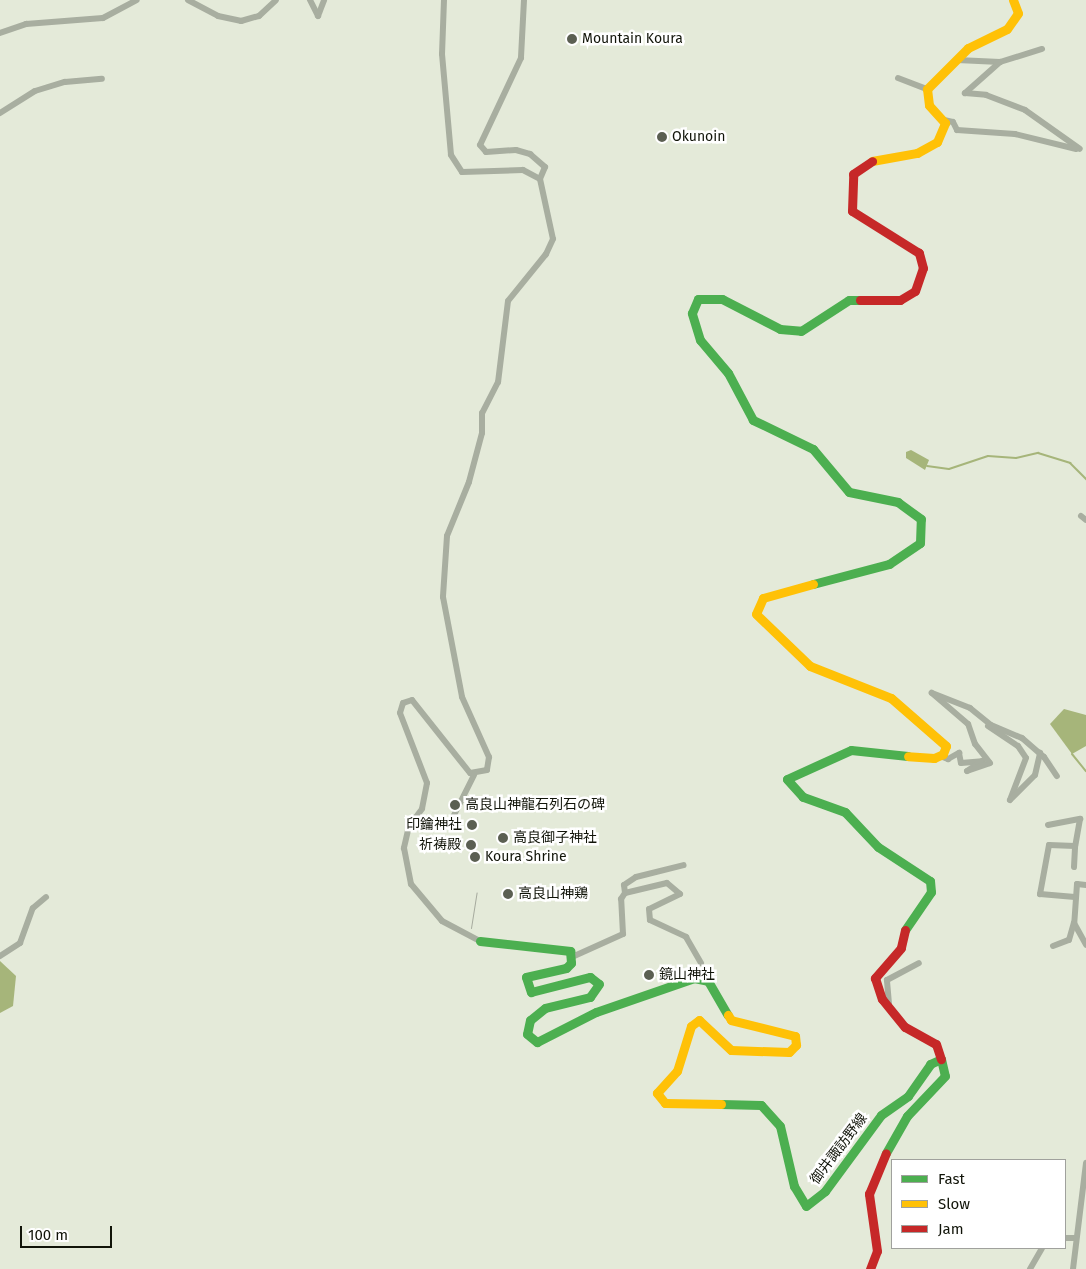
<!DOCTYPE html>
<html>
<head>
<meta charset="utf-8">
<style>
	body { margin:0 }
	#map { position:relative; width:1086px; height:1269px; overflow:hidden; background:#e4ead9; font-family:"Fira Sans","Noto Sans JP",sans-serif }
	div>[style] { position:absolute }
	.water>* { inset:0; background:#a6b57a }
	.stream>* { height:2px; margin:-1px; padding:0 1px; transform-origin:1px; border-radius:1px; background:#a6b57a }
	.street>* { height:6px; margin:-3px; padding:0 3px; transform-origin:3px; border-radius:3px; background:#a8aea0 }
	.fast>* { height:9px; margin:-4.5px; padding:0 4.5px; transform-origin:4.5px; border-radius:4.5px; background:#4caf50 }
	.slow>* { height:9px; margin:-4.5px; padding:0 4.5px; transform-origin:4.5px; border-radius:4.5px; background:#ffc107 }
	.jam>* { height:9px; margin:-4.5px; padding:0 4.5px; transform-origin:4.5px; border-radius:4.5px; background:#c62828 }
	.tram>* { height:1px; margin:-0.5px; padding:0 0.5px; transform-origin:0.5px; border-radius:0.5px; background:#a6aa9e }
	.dots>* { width:14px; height:14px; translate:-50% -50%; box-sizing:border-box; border:2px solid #fff; border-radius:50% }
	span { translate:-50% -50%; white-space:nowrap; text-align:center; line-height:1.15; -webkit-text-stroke:5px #fff; paint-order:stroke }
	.poi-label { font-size:14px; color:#111409 }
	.left { translate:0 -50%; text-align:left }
	.right { translate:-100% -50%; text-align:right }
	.street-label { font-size:14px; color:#111409 }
	.legend { position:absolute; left:891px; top:1159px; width:175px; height:90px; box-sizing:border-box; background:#fff; border:1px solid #a0a19d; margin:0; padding:6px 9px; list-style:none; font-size:15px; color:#111409 }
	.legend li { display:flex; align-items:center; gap:10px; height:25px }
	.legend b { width:25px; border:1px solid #a0a19d }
	.scale { position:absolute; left:20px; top:1226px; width:92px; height:22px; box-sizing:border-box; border:2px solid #111409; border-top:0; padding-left:6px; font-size:15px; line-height:18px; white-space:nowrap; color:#111409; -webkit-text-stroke:4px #fff; paint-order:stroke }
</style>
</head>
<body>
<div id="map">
	<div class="water">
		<i style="clip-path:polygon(911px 450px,929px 460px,925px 470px,906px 458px,906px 452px)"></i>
		<i style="clip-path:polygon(1064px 709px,1086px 715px,1086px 746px,1072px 754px,1050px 724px)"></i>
		<i style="clip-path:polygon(0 961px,16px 976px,13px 1006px,0 1013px)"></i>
	</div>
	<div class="stream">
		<i style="left:927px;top:466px;width:22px;rotate:8deg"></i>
		<i style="left:949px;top:469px;width:41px;rotate:-18.4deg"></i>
		<i style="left:988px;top:456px;width:28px;rotate:4deg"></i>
		<i style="left:1016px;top:458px;width:23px;rotate:-13deg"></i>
		<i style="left:1038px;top:453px;width:34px;rotate:17deg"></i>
		<i style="left:1070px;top:463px;width:23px;rotate:45deg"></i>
		<i style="left:1072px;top:754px;width:22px;rotate:51deg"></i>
	</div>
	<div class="street">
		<i style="left:188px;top:0;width:34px;rotate:28deg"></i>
		<i style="left:218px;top:16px;width:24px;rotate:12deg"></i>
		<i style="left:241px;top:21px;width:19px;rotate:-16deg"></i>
		<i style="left:259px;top:16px;width:23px;rotate:-43deg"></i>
		<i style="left:310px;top:0;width:18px;rotate:63deg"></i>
		<i style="left:318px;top:16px;width:17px;rotate:-69deg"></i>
		<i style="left:444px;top:0;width:54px;rotate:92.1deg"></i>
		<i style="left:442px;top:54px;width:101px;rotate:84.9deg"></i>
		<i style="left:451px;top:155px;width:20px;rotate:57deg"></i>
		<i style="left:462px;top:172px;width:61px;rotate:-1.9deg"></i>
		<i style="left:523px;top:170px;width:19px;rotate:28deg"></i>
		<i style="left:540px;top:179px;width:61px;rotate:77.8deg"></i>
		<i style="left:553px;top:239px;width:17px;rotate:115deg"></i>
		<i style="left:546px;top:254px;width:60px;rotate:129deg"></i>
		<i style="left:508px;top:301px;width:82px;rotate:97deg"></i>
		<i style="left:498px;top:382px;width:35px;rotate:117deg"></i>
		<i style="left:482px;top:413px;width:20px;rotate:90deg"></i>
		<i style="left:482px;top:433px;width:51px;rotate:104.9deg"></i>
		<i style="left:469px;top:482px;width:58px;rotate:112.2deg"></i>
		<i style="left:447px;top:536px;width:61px;rotate:93.8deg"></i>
		<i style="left:443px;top:597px;width:102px;rotate:79.2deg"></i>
		<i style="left:462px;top:697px;width:66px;rotate:65.8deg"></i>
		<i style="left:489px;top:757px;width:13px;rotate:99deg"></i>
		<i style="left:487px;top:770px;width:17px;rotate:170deg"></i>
		<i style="left:470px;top:773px;width:93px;rotate:-128.5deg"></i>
		<i style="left:412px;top:700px;width:9px;rotate:162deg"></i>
		<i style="left:403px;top:703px;width:10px;rotate:107deg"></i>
		<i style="left:400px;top:713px;width:75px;rotate:68.9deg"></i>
		<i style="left:427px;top:783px;width:26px;rotate:101deg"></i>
		<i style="left:422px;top:809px;width:21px;rotate:127deg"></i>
		<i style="left:409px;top:826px;width:23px;rotate:103deg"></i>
		<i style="left:404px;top:848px;width:37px;rotate:79deg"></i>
		<i style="left:411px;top:884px;width:48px;rotate:50deg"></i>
		<i style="left:442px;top:921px;width:43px;rotate:27.8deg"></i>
		<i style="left:524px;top:0;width:58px;rotate:93deg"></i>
		<i style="left:521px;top:58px;width:96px;rotate:115.2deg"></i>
		<i style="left:480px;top:145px;width:9px;rotate:49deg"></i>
		<i style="left:486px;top:152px;width:30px;rotate:-4deg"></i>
		<i style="left:516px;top:150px;width:15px;rotate:16deg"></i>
		<i style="left:530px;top:154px;width:20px;rotate:41deg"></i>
		<i style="left:545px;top:167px;width:13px;rotate:113deg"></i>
		<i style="left:0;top:33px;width:28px;rotate:-19deg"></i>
		<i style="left:26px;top:24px;width:77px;rotate:-4.5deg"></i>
		<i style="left:103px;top:18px;width:38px;rotate:-28deg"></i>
		<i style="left:957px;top:60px;width:43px;rotate:2.7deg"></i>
		<i style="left:1000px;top:62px;width:44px;rotate:-17.2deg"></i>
		<i style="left:1000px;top:62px;width:47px;rotate:138.5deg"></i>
		<i style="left:965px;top:93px;width:21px;rotate:5deg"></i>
		<i style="left:986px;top:95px;width:42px;rotate:21deg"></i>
		<i style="left:1025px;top:110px;width:67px;rotate:35.3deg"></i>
		<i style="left:898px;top:78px;width:31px;rotate:21deg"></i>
		<i style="left:0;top:113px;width:41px;rotate:-32.2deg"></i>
		<i style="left:35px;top:91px;width:31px;rotate:-17deg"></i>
		<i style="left:65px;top:82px;width:37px;rotate:-5deg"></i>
		<i style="left:944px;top:120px;width:9px;rotate:13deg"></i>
		<i style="left:953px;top:122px;width:9px;rotate:63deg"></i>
		<i style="left:957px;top:130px;width:58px;rotate:3.9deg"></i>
		<i style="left:1015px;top:134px;width:63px;rotate:13.8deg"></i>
		<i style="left:1081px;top:516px;width:6px;rotate:39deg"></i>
		<i style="left:988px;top:726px;width:36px;rotate:34deg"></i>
		<i style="left:1018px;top:746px;width:14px;rotate:56deg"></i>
		<i style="left:1026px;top:758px;width:45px;rotate:110.9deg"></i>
		<i style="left:1010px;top:800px;width:35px;rotate:-45deg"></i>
		<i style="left:1035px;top:775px;width:23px;rotate:-77deg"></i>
		<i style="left:940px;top:756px;width:9px;rotate:21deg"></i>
		<i style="left:948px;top:759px;width:13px;rotate:-29deg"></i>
		<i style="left:959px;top:753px;width:10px;rotate:79deg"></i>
		<i style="left:961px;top:763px;width:21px;rotate:-5deg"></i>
		<i style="left:982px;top:761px;width:18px;rotate:146deg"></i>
		<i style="left:967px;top:771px;width:24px;rotate:-19deg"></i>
		<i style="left:990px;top:763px;width:24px;rotate:-128deg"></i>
		<i style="left:975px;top:744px;width:21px;rotate:-109deg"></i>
		<i style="left:968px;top:724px;width:48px;rotate:-139.3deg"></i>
		<i style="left:932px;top:693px;width:41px;rotate:21.5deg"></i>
		<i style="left:970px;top:708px;width:27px;rotate:39deg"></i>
		<i style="left:991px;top:725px;width:34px;rotate:23deg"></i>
		<i style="left:1022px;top:738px;width:29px;rotate:41deg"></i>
		<i style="left:1044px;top:757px;width:23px;rotate:56deg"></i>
		<i style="left:453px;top:817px;width:47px;rotate:-63.4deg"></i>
		<i style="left:1048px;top:825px;width:33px;rotate:-11deg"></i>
		<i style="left:1080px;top:819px;width:27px;rotate:100deg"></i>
		<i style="left:1075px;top:846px;width:26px;rotate:-178deg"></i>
		<i style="left:1049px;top:845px;width:50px;rotate:100.4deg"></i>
		<i style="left:1040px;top:894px;width:35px;rotate:5deg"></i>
		<i style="left:1074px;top:867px;width:21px;rotate:-87deg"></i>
		<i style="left:1086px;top:885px;width:9px;rotate:-174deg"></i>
		<i style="left:1077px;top:884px;width:39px;rotate:94deg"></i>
		<i style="left:1074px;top:923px;width:25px;rotate:61deg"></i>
		<i style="left:625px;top:893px;width:8px;rotate:-97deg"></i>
		<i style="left:624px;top:885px;width:14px;rotate:-34deg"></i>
		<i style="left:636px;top:877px;width:49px;rotate:-14deg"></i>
		<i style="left:1053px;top:946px;width:17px;rotate:-21deg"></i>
		<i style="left:1069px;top:940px;width:18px;rotate:-74deg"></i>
		<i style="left:0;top:956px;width:24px;rotate:-33deg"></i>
		<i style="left:20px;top:943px;width:37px;rotate:-70deg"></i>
		<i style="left:33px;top:908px;width:17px;rotate:-40deg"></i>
		<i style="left:572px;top:957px;width:56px;rotate:-24.3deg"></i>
		<i style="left:623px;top:934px;width:35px;rotate:-93deg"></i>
		<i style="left:621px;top:899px;width:7px;rotate:-56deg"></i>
		<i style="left:625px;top:893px;width:43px;rotate:-13.4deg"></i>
		<i style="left:667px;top:883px;width:17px;rotate:40deg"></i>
		<i style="left:680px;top:894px;width:34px;rotate:154deg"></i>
		<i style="left:649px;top:909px;width:11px;rotate:85deg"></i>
		<i style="left:650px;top:920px;width:40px;rotate:25deg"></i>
		<i style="left:686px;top:937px;width:30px;rotate:60deg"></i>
		<i style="left:889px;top:1004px;width:24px;rotate:-95deg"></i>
		<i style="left:887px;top:980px;width:36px;rotate:-28deg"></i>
		<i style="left:1065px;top:1238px;width:9px"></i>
		<i style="left:1030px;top:1269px;width:24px;rotate:-60deg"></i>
		<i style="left:1073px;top:1269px;width:107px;rotate:-83deg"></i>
	</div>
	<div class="fast">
		<i style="left:813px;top:584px;width:79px;rotate:-14.7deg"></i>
		<i style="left:889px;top:564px;width:37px;rotate:-34deg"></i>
		<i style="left:920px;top:543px;width:24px;rotate:-88deg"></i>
		<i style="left:921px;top:519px;width:29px;rotate:-144deg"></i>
		<i style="left:898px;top:502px;width:50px;rotate:-168.5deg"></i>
		<i style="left:849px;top:492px;width:56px;rotate:-129.9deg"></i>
		<i style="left:813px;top:449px;width:67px;rotate:-154.2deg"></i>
		<i style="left:753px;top:420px;width:53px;rotate:-118deg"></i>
		<i style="left:728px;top:373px;width:43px;rotate:-130.3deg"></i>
		<i style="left:700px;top:340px;width:28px;rotate:-107deg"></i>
		<i style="left:692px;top:313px;width:15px;rotate:-67deg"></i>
		<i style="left:698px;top:299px;width:24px"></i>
		<i style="left:722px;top:299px;width:65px;rotate:27.3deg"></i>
		<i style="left:780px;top:329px;width:21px;rotate:5deg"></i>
		<i style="left:801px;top:331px;width:57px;rotate:-32.9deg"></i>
		<i style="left:849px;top:300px;width:11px"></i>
		<i style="left:905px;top:930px;width:46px;rotate:-55.6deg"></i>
		<i style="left:931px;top:892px;width:11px;rotate:-95deg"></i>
		<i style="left:930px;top:881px;width:62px;rotate:-146.8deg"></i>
		<i style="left:878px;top:847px;width:48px;rotate:-133.3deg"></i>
		<i style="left:845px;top:812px;width:45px;rotate:-160.3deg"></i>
		<i style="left:803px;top:797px;width:24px;rotate:-132deg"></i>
		<i style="left:787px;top:779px;width:70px;rotate:-24.4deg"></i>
		<i style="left:851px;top:750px;width:57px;rotate:6deg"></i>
		<i style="left:480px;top:941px;width:91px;rotate:6.3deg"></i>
		<i style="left:570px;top:951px;width:12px;rotate:85deg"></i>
		<i style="left:571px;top:963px;width:7px;rotate:135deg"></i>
		<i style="left:566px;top:968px;width:41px;rotate:167.3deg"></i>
		<i style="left:526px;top:977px;width:16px;rotate:72deg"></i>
		<i style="left:531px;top:992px;width:61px;rotate:-14.3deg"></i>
		<i style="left:590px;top:977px;width:11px;rotate:38deg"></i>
		<i style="left:599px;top:984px;width:16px;rotate:125deg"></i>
		<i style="left:590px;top:997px;width:46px;rotate:166.3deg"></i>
		<i style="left:545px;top:1008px;width:19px;rotate:141deg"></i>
		<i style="left:530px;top:1020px;width:14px;rotate:102deg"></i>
		<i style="left:527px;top:1034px;width:13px;rotate:39deg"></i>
		<i style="left:537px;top:1042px;width:66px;rotate:-27deg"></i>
		<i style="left:596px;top:1012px;width:104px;rotate:-19.1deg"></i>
		<i style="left:694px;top:978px;width:14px;rotate:12deg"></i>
		<i style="left:708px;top:981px;width:39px;rotate:60deg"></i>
		<i style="left:721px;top:1104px;width:40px;rotate:1.4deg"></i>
		<i style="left:761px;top:1105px;width:28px;rotate:48deg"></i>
		<i style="left:780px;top:1126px;width:62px;rotate:76.9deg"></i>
		<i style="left:794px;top:1186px;width:23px;rotate:59deg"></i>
		<i style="left:806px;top:1206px;width:24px;rotate:-38deg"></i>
		<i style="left:825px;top:1191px;width:94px;rotate:-53.6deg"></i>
		<i style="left:881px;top:1115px;width:33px;rotate:-35deg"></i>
		<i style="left:908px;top:1096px;width:39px;rotate:-55deg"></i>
		<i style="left:930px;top:1064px;width:12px;rotate:-24deg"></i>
		<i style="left:941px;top:1059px;width:17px;rotate:77deg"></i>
		<i style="left:945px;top:1076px;width:55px;rotate:133.5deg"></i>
		<i style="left:907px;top:1116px;width:43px;rotate:119.6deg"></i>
	</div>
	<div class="slow">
		<i style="left:872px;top:161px;width:46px;rotate:-10.1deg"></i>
		<i style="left:917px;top:153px;width:23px;rotate:-29deg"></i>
		<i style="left:937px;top:142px;width:21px;rotate:-67deg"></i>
		<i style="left:945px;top:123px;width:24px;rotate:-132deg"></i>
		<i style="left:929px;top:105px;width:16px;rotate:-97deg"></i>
		<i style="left:927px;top:89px;width:58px;rotate:-45deg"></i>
		<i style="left:968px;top:48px;width:43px;rotate:-26deg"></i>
		<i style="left:1007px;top:29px;width:19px;rotate:-55deg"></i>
		<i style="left:1018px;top:13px;width:14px;rotate:-111deg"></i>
		<i style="left:813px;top:584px;width:52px;rotate:164.4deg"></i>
		<i style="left:763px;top:598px;width:17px;rotate:114deg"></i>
		<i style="left:756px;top:614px;width:75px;rotate:43.9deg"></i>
		<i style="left:810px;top:666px;width:87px;rotate:21.6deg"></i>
		<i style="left:891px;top:698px;width:73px;rotate:41.1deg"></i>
		<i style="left:946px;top:746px;width:9px;rotate:111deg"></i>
		<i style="left:943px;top:754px;width:10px;rotate:156deg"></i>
		<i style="left:934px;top:758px;width:26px;rotate:-176deg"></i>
		<i style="left:721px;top:1104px;width:56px;rotate:-179deg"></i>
		<i style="left:665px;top:1103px;width:13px;rotate:-129deg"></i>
		<i style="left:657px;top:1093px;width:30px;rotate:-48deg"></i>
		<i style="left:677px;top:1071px;width:47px;rotate:-72.7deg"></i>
		<i style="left:691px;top:1026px;width:10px;rotate:-37deg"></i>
		<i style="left:699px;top:1020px;width:44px;rotate:43.2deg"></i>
		<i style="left:731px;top:1050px;width:58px;rotate:2deg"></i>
		<i style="left:789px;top:1052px;width:10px;rotate:-45deg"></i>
		<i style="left:796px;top:1045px;width:9px;rotate:-96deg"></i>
		<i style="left:795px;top:1036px;width:66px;rotate:-166deg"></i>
		<i style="left:731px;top:1020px;width:6px;rotate:-121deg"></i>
	</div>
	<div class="jam">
		<i style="left:860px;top:300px;width:40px"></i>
		<i style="left:900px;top:300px;width:17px;rotate:-31deg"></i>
		<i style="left:915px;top:291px;width:24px;rotate:-71deg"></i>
		<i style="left:923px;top:268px;width:16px;rotate:-105deg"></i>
		<i style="left:919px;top:253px;width:79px;rotate:-147.9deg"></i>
		<i style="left:852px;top:211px;width:37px;rotate:-88deg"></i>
		<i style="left:853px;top:174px;width:23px;rotate:-34deg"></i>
		<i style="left:905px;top:930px;width:18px;rotate:103deg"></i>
		<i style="left:901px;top:948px;width:40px;rotate:131deg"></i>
		<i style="left:875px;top:978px;width:22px;rotate:72deg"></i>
		<i style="left:882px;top:999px;width:36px;rotate:51deg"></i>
		<i style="left:905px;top:1027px;width:35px;rotate:29deg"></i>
		<i style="left:936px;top:1044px;width:16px;rotate:72deg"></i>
		<i style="left:870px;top:1269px;width:19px;rotate:-69deg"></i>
		<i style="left:877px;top:1251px;width:58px;rotate:-98deg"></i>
		<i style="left:869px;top:1194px;width:44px;rotate:-67.5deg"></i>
	</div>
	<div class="tram">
		<i style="left:471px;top:928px;width:36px;rotate:-81deg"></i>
	</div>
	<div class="dots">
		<i style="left:572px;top:39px;background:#5b5f52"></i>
		<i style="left:662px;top:137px;background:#5b5f52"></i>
		<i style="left:455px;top:805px;background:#5b5f52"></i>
		<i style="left:472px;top:825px;background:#5b5f52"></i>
		<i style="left:503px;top:838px;background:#5b5f52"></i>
		<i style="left:471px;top:845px;background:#5b5f52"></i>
		<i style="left:475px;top:857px;background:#5b5f52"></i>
		<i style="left:508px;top:894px;background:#5b5f52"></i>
		<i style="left:649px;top:975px;background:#5b5f52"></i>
	</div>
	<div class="poi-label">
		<span class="left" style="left:582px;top:39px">Mountain Koura</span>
		<span class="left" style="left:672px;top:137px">Okunoin</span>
		<span class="left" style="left:465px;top:805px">高良山神龍石列石の碑</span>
		<span class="right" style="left:462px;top:825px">印鑰神社</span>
		<span class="left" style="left:513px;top:838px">高良御子神社</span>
		<span class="right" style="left:461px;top:845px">祈祷殿</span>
		<span class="left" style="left:485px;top:857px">Koura Shrine</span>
		<span class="left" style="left:518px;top:894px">高良山神鶏</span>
		<span class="left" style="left:659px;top:975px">鏡山神社</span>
	</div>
	<div class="street-label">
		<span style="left:839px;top:1149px;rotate:-53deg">御井諏訪野線</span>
	</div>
	<ul class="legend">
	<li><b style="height:6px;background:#4caf50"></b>Fast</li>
	<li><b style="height:6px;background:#ffc107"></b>Slow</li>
	<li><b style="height:6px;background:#c62828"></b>Jam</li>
	</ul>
	<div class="scale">100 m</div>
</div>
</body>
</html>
